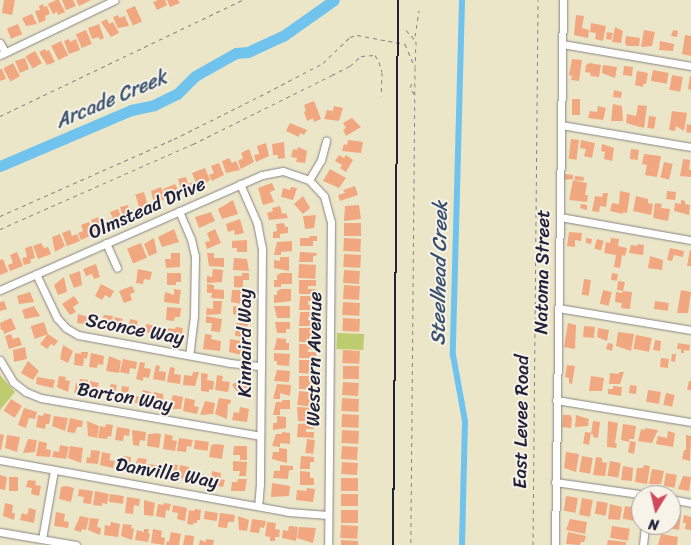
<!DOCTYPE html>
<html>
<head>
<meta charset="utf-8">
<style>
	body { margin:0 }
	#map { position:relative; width:691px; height:545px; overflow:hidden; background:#ece6c9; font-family:Sriracha,sans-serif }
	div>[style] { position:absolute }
	.green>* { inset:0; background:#bdcc6f; transform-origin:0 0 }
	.canal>* { height:6px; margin:-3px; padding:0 3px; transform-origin:3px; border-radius:3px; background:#6fc3ec }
	.river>* { height:11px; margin:-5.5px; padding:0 5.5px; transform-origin:5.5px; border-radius:5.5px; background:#6fc3ec }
	.building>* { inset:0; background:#f1a77f; transform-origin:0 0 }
	.path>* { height:1px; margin-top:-0.5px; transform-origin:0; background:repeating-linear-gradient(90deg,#878482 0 4px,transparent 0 8px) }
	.roads { filter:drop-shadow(0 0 1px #878482) drop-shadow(0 0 1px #878482) }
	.minor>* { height:7px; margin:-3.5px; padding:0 3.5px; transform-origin:3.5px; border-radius:3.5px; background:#fff }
	.rail>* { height:2px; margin:-1px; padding:0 1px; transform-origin:1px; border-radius:1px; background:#22223b }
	span { translate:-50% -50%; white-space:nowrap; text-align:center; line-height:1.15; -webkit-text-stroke:4px #f7f3e8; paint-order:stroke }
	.street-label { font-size:19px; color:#22223b }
	.water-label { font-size:20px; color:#395270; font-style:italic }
	.north { position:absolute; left:631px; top:485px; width:50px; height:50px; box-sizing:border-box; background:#f7f3e8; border:1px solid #a29fa3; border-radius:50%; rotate:189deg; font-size:14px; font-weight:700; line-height:20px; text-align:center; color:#22223b }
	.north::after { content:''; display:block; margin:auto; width:18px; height:22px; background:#d1495b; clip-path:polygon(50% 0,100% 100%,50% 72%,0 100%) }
</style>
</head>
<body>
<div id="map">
	<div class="green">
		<i style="left:337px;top:333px;width:27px;height:16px;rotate:2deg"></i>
		<i style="clip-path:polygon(0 375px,15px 392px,0 410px)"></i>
	</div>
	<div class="canal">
		<i style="left:462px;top:0;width:355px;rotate:91.5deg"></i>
		<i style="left:453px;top:355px;width:67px;rotate:79.7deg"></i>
		<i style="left:465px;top:421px;width:124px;rotate:91.4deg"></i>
	</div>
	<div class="river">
		<i style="left:0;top:166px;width:142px;rotate:-23.1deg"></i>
		<i style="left:131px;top:110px;width:24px;rotate:-12deg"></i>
		<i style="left:154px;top:105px;width:25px;rotate:-26deg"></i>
		<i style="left:177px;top:94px;width:25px;rotate:-45deg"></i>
		<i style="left:195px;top:76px;width:47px;rotate:-29.3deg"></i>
		<i style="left:236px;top:53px;width:12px;rotate:-5deg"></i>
		<i style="left:248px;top:52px;width:38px;rotate:-25deg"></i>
		<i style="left:283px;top:36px;width:62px;rotate:-35.2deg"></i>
	</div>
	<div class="building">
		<i style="clip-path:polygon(4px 0,15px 0,12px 15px,2px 13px)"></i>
		<i style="clip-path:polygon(56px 0,59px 0,65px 12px,58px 15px,57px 12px,53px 14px,48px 4px)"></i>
		<i style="clip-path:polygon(62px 0,73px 0,76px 6px,66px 10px)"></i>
		<i style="clip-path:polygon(76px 0,91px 0,79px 6px)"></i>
		<i style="clip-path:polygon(158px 0,165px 0,167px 5px,157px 10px,153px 2px)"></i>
		<i style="clip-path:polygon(167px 0,178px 0,180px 3px,170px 7px)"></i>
		<i style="clip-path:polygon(43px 4px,44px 7px,47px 6px,50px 14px,45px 16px,46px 20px,39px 23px,35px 11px,40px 10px,39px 6px)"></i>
		<i style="left:135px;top:6px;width:17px;height:10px;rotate:66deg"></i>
		<i style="clip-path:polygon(32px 14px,37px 24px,26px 26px,22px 18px)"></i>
		<i style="clip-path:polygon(118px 15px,119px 18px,125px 16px,129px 26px,118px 28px,113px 17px)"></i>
		<i style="clip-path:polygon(576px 15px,584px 16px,582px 28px,589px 30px,588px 38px,574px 35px)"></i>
		<i style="clip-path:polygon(107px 19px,109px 24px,113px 22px,119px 33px,111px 37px,101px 22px)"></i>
		<i style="clip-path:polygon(591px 23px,606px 26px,603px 41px,595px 39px,596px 33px,590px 32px)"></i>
		<i style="left:18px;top:24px;width:11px;height:12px;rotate:68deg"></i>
		<i style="clip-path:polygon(99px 24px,104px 38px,100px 40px,99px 37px,92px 39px,88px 28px)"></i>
		<i style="clip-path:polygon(615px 27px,623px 31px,621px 43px,612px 42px)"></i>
		<i style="left:86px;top:30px;width:15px;height:11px;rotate:67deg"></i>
		<i style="clip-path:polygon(644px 30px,655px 32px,652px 46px,641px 47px)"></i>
		<i style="clip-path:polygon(673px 30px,678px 31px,677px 37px,671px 36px)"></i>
		<i style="clip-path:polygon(607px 32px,613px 33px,611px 40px,606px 39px)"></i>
		<i style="clip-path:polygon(685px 35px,691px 36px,691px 56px,682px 54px)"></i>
		<i style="clip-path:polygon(626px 36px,640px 38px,639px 46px,627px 46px,625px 43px)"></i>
		<i style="clip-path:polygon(69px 39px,70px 42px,76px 39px,80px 50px,69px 54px,64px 41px)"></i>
		<i style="left:61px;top:41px;width:16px;height:11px;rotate:63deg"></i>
		<i style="clip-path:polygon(660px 41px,674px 44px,673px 51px,659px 50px)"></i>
		<i style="clip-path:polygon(45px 49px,46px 51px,49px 50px,55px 62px,47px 65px,39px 52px)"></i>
		<i style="left:35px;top:51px;width:14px;height:11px;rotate:60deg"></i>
		<i style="clip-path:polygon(25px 58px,29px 69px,20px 73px,15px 61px)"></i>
		<i style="clip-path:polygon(572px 59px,582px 60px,579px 81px,571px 80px,572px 76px,569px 75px)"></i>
		<i style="left:13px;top:63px;width:15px;height:11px;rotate:62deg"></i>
		<i style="clip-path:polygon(590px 63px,601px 65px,599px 77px,590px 76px,591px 73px,585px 72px,586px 65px)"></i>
		<i style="clip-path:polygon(603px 65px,617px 67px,615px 78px,602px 73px)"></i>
		<i style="left:624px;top:66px;width:9px;height:9px;rotate:6deg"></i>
		<i style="clip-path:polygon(0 69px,2px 69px,6px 79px,0 81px)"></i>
		<i style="left:653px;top:70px;width:16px;height:11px;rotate:11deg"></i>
		<i style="clip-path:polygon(637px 71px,648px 73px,646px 84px,643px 84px,643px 87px,635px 85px)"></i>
		<i style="left:672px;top:75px;width:11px;height:15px;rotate:10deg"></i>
		<i style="clip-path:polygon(690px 76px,691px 76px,691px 90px,688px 89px)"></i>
		<i style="clip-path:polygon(614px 90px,622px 92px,621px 98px,613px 97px)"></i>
		<i style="left:572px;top:99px;width:8px;height:16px"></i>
		<i style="clip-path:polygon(314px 101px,321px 119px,314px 122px,313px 118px,307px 121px,304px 112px,306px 111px,304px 105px)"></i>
		<i style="clip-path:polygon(613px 104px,622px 106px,623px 121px,611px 121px)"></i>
		<i style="clip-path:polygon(638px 105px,647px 106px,644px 128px,626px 123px,627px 114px,636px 116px)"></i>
		<i style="clip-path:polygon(334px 106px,343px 108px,339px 121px,324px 119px,327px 110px,333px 111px)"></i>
		<i style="clip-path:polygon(598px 106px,606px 108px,603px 120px,588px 118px,590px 111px,597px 112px)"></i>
		<i style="clip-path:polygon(672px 111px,687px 113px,684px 131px,676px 126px,675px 131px,669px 130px)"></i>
		<i style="left:649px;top:116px;width:7px;height:12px;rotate:8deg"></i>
		<i style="clip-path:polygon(352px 118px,361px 127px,346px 136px,343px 130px,346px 128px,343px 123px)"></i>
		<i style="clip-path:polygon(290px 123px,307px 130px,304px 135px,300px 133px,299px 137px,286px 131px)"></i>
		<i style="clip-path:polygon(687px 124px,691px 125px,691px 133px,686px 132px)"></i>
		<i style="left:571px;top:139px;width:8px;height:20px;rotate:7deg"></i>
		<i style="clip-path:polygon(348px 140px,363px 142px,361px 153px,342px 151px,344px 144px,347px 145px)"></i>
		<i style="clip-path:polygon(581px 140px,595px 143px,592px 158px,584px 156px,586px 149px,580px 148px)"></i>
		<i style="clip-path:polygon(284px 142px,285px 158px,278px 159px,278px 155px,273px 155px,272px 144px)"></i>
		<i style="clip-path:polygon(266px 143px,269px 156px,256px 162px,254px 155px,259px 154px,257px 146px)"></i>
		<i style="clip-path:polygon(602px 144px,614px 148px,612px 161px,604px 159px,605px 152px,601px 151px)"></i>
		<i style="clip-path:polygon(298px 147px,307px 151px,305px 163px,296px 162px,297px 158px,291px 157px,293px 149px,297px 150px)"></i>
		<i style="clip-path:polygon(249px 149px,254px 162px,241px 169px,238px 161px,243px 158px,241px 153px)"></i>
		<i style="left:631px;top:149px;width:8px;height:10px;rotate:7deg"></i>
		<i style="clip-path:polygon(644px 154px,661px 156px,657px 177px,645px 175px,647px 165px,642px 164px)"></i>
		<i style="clip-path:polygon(339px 155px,344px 158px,346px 155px,353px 160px,346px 172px,340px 168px,342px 165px,335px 161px)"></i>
		<i style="clip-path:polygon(229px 158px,232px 163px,236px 161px,240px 170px,226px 173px,222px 161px)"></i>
		<i style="clip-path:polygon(683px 159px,690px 160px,689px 170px,691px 170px,691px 177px,680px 176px)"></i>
		<i style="left:664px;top:162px;width:9px;height:16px;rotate:13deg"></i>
		<i style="clip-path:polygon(219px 163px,224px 175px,212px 181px,209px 175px,214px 173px,211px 166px)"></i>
		<i style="clip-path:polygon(205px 168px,210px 180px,198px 188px,192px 173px)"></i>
		<i style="clip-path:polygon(330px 169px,346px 178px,339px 188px,323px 181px)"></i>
		<i style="clip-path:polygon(565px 174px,573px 175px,573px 179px,564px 180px)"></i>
		<i style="left:575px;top:176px;width:9px;height:4px;rotate:6deg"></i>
		<i style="clip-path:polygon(186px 177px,188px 184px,193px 182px,195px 189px,182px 193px,178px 179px)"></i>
		<i style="clip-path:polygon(573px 180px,587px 183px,585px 195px,588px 195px,587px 202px,569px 200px)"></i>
		<i style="clip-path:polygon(272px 183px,275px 190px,270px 192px,274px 202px,263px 205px,258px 188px)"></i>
		<i style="clip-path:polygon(175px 184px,181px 196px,175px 198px,173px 195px,168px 198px,163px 189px)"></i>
		<i style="clip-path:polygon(355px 186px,358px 195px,340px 201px,338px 195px,345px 193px,343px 190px)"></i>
		<i style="clip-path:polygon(161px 187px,165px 199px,160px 201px,161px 205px,155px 207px,151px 191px)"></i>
		<i style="clip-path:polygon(291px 187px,297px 188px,293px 200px,281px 197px,283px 188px,290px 190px)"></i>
		<i style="clip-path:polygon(620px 191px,630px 193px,627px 213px,623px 212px,623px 214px,610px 211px,612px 203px,619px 204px)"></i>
		<i style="left:667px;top:191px;width:9px;height:8px;rotate:6deg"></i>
		<i style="left:144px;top:192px;width:19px;height:9px;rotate:74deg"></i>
		<i style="clip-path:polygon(603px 193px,608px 193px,606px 207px,600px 206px,599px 212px,592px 211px,595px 196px,602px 197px)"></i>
		<i style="clip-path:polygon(303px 196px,310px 208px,303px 214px,294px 204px)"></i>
		<i style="clip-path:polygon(636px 196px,648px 199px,648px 203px,653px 204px,651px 215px,633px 211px)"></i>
		<i style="clip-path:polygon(233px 200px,238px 214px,222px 219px,218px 209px)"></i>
		<i style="clip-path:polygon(681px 200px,685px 201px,685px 204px,690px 205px,689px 215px,674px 211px,675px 203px,681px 204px)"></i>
		<i style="clip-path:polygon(655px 203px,662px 204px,661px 208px,670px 209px,668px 221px,653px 218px)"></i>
		<i style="clip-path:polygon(581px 204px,587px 205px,587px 210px,580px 208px)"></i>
		<i style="clip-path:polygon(128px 205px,129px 210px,135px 209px,137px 215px,124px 220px,120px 207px)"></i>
		<i style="clip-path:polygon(359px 205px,361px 219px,344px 221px,345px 206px)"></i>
		<i style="clip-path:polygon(280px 206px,282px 214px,286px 213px,288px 218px,269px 220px,267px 213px,273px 211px,272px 208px)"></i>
		<i style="clip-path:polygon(118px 209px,123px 222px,110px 226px,108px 220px,113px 218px,110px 212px)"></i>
		<i style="clip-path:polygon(211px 212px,215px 221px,199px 228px,195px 217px)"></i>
		<i style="clip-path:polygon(316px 215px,314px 228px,305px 229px,303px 216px)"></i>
		<i style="clip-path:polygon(99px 217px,101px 224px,105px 223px,107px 229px,94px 231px,91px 220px)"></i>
		<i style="clip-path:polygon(240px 219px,244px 233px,235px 235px,234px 230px,228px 232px,226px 224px)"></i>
		<i style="clip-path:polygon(89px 222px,94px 234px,81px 240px,78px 233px,83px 231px,81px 225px)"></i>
		<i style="clip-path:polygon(284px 223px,285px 227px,288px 227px,288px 233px,280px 234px,280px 238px,273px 238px,273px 232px,277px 231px,276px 224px)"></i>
		<i style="left:344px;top:223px;width:17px;height:13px"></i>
		<i style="clip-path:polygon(174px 229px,179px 242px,162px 247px,158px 237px)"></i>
		<i style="clip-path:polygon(215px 229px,221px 243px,207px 249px,205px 242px,210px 241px,207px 233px)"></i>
		<i style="clip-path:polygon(70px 230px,72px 236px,77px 234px,80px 241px,67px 246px,62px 233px)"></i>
		<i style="clip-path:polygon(569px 232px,582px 233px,581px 241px,575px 240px,575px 247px,567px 246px)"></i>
		<i style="clip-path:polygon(60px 234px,65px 246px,55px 252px,52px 237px)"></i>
		<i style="clip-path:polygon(310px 236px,317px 236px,317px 241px,313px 241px,313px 246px,300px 246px,300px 238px,309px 238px)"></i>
		<i style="clip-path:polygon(154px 238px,157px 253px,149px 256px,144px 244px)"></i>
		<i style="left:344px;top:238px;width:17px;height:13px;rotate:3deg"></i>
		<i style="clip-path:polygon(586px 238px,592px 239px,591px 244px,586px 243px)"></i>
		<i style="clip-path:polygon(611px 238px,619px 239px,618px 246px,627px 248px,625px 256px,622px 255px,620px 268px,614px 267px,616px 255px,604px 253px,606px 242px,610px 243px)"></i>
		<i style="left:597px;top:239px;width:7px;height:10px;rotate:16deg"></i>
		<i style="clip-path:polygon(247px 240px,247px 252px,237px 252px,237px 248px,232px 248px,232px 241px)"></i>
		<i style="clip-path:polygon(292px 241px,292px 251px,281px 252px,281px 255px,274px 255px,277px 242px)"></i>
		<i style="clip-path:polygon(41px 243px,44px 248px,48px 247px,51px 254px,38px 259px,33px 246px)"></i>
		<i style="left:141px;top:243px;width:16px;height:15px;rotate:68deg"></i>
		<i style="clip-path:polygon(638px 244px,644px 245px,643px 255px,629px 253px,631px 245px,637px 246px)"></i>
		<i style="clip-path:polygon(32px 246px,35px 258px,30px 260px,31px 263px,24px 265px,22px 258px,27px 257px,25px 248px)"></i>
		<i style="clip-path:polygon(670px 248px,684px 251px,683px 257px,674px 255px,672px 261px,667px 260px)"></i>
		<i style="clip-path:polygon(690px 250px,691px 250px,691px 266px,687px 266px)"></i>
		<i style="clip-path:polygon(17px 252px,23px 266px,10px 271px,8px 265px,13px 263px,10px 255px)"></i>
		<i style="clip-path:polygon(300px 252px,317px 253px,316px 256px,313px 256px,313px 262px,299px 262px)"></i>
		<i style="clip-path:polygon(171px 253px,180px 253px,180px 267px,166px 268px,165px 259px,171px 259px)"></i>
		<i style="clip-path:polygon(207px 253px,214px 253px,214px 258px,224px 258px,224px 267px,209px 266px)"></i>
		<i style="left:344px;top:254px;width:17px;height:13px;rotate:3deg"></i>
		<i style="clip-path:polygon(650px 256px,663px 260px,662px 270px,648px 268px)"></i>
		<i style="clip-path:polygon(280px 257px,289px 257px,289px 271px,274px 268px,274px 260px,280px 261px)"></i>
		<i style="clip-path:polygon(234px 258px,247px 259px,249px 271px,233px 270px)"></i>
		<i style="clip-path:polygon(3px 259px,8px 272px,0 275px,0 260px)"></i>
		<i style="clip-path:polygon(96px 264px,100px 277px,94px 279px,92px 274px,86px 276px,83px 269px)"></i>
		<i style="left:299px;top:264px;width:17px;height:14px;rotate:3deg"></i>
		<i style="clip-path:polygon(138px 269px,152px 272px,150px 280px,144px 279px,143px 284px,136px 283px)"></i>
		<i style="clip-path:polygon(213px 269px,223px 270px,222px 282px,207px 283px,207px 276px,212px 277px)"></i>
		<i style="left:344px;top:270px;width:16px;height:13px;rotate:4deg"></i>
		<i style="clip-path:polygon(80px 271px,82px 285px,74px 288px,69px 275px)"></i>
		<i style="clip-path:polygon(167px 273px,181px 273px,181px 282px,176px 282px,176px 285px,167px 285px)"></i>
		<i style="clip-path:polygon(242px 273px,249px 273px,249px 280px,243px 280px,243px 288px,234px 287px,234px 276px,242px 276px)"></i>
		<i style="clip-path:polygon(281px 273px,292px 273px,292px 284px,281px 284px,281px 287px,274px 287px,274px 280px,277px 280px,277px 275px)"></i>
		<i style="left:612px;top:273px;width:6px;height:7px;rotate:9deg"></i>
		<i style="clip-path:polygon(64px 277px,67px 292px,58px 295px,54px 285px)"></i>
		<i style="left:584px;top:279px;width:7px;height:16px;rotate:8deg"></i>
		<i style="clip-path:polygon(299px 280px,316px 280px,316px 286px,308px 286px,308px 289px,316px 289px,316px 294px,299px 294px)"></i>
		<i style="clip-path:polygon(618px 281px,625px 282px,623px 291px,617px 290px)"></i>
		<i style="clip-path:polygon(101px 284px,114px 291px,110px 298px,105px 295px,102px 300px,95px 296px)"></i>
		<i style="clip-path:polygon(207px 284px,214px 285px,214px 289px,224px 290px,224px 299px,211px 298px,212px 293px,207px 293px)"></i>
		<i style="left:344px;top:285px;width:16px;height:14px;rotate:4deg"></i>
		<i style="clip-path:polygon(132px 286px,135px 292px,130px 294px,132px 300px,124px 303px,119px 291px)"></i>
		<i style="clip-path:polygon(174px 289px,181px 290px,179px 304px,164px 302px,165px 292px,174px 295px)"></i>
		<i style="clip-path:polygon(281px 289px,291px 289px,291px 301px,274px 303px,274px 295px,277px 295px,277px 291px)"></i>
		<i style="clip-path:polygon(232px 290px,243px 290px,243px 297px,249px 297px,248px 305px,231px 302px)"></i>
		<i style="left:603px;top:290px;width:9px;height:14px;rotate:13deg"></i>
		<i style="clip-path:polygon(681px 290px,691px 292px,688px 313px,677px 313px)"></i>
		<i style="clip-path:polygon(623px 291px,632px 292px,630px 309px,621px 308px,622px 303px,615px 302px,616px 292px,622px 293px)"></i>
		<i style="clip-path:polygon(30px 292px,34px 302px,19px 304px,17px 296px)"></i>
		<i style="clip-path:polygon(74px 296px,79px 303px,73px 307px,76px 312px,70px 315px,62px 304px)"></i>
		<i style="clip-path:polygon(300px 296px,316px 296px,316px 302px,308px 301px,308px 305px,316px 305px,316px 310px,299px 310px)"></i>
		<i style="clip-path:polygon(4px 301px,7px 309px,0 311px,0 302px)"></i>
		<i style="clip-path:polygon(213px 301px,222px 301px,221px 314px,206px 315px,207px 308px,213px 309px)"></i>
		<i style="left:655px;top:301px;width:14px;height:8px;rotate:8deg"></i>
		<i style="left:343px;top:302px;width:17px;height:13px;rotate:3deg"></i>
		<i style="clip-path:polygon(34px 306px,40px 316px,25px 319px,22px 310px)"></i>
		<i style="clip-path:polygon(233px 306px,248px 308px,245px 319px,237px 318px,237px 315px,233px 314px)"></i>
		<i style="clip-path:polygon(274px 306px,290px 306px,290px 318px,277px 318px)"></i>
		<i style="clip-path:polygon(167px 307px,181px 308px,180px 317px,175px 317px,174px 321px,166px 320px)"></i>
		<i style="clip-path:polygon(300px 312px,316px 312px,316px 318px,308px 317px,308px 320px,316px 321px,316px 326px,299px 326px)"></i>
		<i style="clip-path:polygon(78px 314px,96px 319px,95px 326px,77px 323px)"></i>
		<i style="clip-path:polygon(104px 315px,113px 316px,111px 328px,106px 327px,105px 330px,98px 328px)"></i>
		<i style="clip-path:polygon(206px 316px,222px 319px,220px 332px,211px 331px,212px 323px,206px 323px)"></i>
		<i style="clip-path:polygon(115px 317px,123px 319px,122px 325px,126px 325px,125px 333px,112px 330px)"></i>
		<i style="clip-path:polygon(11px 318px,16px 329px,4px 334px,3px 330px,1px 330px,0 323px)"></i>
		<i style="left:343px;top:318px;width:17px;height:13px;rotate:3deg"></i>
		<i style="clip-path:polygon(130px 319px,138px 321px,136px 327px,141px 328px,140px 335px,128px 333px)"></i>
		<i style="left:44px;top:322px;width:13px;height:14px;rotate:72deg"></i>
		<i style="clip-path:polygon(275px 322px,290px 322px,290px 329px,286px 329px,286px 333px,277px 333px)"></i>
		<i style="clip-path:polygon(236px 323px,248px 323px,246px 337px,235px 336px)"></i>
		<i style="clip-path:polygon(568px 323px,576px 325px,575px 349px,564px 347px)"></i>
		<i style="clip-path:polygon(146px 324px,157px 326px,155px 338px,151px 338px,152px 334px,145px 332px)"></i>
		<i style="left:584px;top:326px;width:11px;height:11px;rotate:5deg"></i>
		<i style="clip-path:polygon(176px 327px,183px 328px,180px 343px,164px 338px,166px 328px,175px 329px)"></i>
		<i style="left:299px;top:328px;width:17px;height:14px"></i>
		<i style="clip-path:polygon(598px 328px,609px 330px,607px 341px,597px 337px)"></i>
		<i style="clip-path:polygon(618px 332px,634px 334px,631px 351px,616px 346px)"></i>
		<i style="clip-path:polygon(11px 334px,13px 339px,19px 337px,22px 345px,9px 349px,5px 336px)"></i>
		<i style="clip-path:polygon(48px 334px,58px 341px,54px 346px,51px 344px,47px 349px,40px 344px)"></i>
		<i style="clip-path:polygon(205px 334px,212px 335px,211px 339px,221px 341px,220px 351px,203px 349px)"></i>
		<i style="left:636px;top:335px;width:16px;height:14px;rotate:11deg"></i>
		<i style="clip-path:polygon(277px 338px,286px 339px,286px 343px,289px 343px,289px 350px,274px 350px)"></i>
		<i style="clip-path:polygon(230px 339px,248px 342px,246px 356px,229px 352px)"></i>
		<i style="clip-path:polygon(655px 340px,661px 341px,660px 351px,653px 350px)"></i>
		<i style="clip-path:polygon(608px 343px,613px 344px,612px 351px,606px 349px)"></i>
		<i style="clip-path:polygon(678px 343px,690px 345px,689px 351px,684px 350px,684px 353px,681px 353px,681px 349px,677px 349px)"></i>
		<i style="clip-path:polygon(299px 344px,316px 344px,316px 350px,308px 349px,308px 352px,316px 352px,316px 358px,299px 358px)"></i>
		<i style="clip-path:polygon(63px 345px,73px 351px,68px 363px,60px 359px)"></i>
		<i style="clip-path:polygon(25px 347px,27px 359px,14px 362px,13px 350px)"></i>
		<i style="left:343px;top:350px;width:17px;height:13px;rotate:3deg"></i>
		<i style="clip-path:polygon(81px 352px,88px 352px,87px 359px,84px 358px,83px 366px,74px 365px,75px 353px,81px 354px)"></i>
		<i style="clip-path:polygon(91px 353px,104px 356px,103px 365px,98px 364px,97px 368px,89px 367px)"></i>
		<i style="clip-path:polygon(274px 353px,290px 354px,289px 366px,277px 365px,277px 361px,274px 361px)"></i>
		<i style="clip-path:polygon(672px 354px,676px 354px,675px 362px,671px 361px)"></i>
		<i style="clip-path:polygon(109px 356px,121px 361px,119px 373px,106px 371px)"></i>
		<i style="left:661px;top:358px;width:8px;height:9px;rotate:7deg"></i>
		<i style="clip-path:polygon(123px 359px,137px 362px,136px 369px,130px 368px,129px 374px,120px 372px)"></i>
		<i style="clip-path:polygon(299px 360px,316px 360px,315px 365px,311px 365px,311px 368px,316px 369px,315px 374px,299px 373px)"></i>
		<i style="clip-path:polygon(28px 361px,39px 371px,33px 380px,21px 373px)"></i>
		<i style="clip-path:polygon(140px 362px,145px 363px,144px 368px,151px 369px,149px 378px,143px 377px,143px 381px,136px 379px)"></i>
		<i style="clip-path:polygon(156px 365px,160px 366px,159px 371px,166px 372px,165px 381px,153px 379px)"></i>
		<i style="clip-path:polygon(567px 365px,575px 366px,572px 384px,569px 383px,569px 378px,565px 377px)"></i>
		<i style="left:343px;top:366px;width:16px;height:13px"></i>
		<i style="clip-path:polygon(170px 367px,175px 368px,174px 374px,181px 375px,180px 384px,167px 382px)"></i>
		<i style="clip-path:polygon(277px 370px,290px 371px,289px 382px,274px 381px)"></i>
		<i style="clip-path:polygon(193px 372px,199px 372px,195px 386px,183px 385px,184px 375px,192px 376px)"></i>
		<i style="clip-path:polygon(619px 372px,624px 372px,620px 384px,609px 384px,610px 373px,619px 374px)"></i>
		<i style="clip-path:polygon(201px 373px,208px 374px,207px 380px,214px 381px,213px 390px,209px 389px,209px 392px,201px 391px)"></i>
		<i style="clip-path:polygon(217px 375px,223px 376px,222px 381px,230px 382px,228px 392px,215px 390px)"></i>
		<i style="clip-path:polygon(59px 376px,66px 377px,65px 380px,70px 381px,68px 392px,57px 387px)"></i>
		<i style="left:299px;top:376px;width:16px;height:13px"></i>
		<i style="clip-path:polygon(591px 376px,604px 378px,602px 391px,589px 391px)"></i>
		<i style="clip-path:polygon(37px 377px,55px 380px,53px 388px,36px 384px)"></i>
		<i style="clip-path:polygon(242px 378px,252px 386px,238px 393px,232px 385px)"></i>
		<i style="clip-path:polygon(80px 379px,88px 380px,86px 393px,74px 393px,76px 383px,79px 384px)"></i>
		<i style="clip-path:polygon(90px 381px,99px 383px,97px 389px,103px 390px,102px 397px,88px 395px)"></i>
		<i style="clip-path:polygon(689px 381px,691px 381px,691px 390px,687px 390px)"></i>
		<i style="left:343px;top:382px;width:16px;height:13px;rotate:4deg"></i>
		<i style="clip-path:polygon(111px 384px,117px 385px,114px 400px,106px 398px)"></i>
		<i style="clip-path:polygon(277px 384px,291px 385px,290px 396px,280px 393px,280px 399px,273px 399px)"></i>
		<i style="left:630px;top:385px;width:7px;height:8px;rotate:8deg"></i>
		<i style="clip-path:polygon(122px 386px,129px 387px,128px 393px,132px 394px,131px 403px,120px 398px)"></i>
		<i style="clip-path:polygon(613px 386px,622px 387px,621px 396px,608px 394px,608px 389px,613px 389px)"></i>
		<i style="clip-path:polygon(143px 390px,151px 392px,149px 406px,135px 403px,136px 396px,141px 397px)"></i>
		<i style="left:648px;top:390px;width:13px;height:12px;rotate:9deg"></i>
		<i style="left:299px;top:391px;width:16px;height:14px;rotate:7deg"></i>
		<i style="clip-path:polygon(154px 392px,163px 394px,164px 409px,152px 403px)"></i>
		<i style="left:666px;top:393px;width:9px;height:12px;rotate:13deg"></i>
		<i style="clip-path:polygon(173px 395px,183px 397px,181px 409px,168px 409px)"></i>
		<i style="clip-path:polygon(185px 398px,195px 400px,194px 406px,199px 407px,197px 414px,183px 411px)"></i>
		<i style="clip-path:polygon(219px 398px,231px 400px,230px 404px,228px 404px,227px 419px,215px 414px)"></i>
		<i style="left:342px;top:398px;width:17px;height:13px;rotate:3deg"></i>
		<i style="left:11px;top:399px;width:13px;height:14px;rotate:32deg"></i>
		<i style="clip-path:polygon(282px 400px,290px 400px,290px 409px,280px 409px,280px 415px,273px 415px,276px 402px,282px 402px)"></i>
		<i style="clip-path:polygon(205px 401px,215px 403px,213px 414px,200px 415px)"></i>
		<i style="clip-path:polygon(240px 407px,249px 409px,247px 422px,232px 420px,234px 412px,239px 413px)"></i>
		<i style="clip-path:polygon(297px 407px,315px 408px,315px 413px,307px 413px,307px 416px,315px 416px,315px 422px,298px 421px)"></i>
		<i style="clip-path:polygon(24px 408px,37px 412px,35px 419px,29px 418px,26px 428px,18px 425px)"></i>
		<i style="clip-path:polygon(44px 413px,51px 415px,49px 424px,46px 424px,45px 429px,36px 427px,38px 415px,43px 416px)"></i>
		<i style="left:342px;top:414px;width:17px;height:13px;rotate:3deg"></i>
		<i style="clip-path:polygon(563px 415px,570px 415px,572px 418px,571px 428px,562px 427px)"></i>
		<i style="clip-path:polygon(576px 415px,589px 419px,588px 426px,575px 427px)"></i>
		<i style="clip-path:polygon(54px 416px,68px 418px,65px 431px,52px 426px)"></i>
		<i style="clip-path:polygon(277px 416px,286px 417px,286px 428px,273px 430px,273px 423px,277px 423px)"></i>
		<i style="clip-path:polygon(70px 418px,83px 421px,82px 427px,77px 427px,75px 433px,67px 432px)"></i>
		<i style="clip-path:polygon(87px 421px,99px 426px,97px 438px,88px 436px)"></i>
		<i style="clip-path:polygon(593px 421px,600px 422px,598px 438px,593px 437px,593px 434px,591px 434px)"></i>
		<i style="clip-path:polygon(608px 421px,618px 423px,615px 443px,617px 444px,616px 448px,607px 447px)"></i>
		<i style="clip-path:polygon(314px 423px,314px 429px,306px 429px,306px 432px,314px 432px,314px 438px,297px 437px,298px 424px)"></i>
		<i style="clip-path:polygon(106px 424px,113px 425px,111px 437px,108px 436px,107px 439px,98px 438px,100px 426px,105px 427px)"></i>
		<i style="clip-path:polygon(623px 424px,636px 426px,634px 439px,629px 439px,629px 442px,621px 440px)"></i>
		<i style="clip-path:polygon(117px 427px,130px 429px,129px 436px,124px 435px,123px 441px,115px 440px)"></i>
		<i style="clip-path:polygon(645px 428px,658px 430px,652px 443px,638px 441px,641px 429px,645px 430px)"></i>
		<i style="clip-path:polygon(132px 430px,146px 432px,145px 441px,140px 440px,139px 446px,133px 445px)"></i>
		<i style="left:342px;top:430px;width:17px;height:13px;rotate:3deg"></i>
		<i style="clip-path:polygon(668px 431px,675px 433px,673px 447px,656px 444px,658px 436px,667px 438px)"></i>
		<i style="clip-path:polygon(282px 432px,290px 433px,290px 444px,280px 443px,280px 447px,272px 446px,276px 434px,282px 434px)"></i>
		<i style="left:585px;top:432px;width:6px;height:12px;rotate:9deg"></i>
		<i style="clip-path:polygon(153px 433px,161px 434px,159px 448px,147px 446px,148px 434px,153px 434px)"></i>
		<i style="clip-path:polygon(0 434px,4px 435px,1px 450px,0 450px)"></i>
		<i style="clip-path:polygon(165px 434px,173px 436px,172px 440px,177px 441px,175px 451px,163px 449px)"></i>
		<i style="clip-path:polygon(7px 435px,20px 437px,17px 452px,5px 448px)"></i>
		<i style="clip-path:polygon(686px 435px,691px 436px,690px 461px,682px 459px,684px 450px,686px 450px)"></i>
		<i style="clip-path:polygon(179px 438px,193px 440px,191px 447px,187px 446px,186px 452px,177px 451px)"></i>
		<i style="clip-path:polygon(28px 439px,37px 440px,35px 452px,23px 453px)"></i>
		<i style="left:307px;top:439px;width:8px;height:14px;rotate:7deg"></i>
		<i style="left:195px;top:440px;width:14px;height:9px;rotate:8deg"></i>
		<i style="clip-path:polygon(39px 441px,47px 443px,46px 449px,51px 450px,50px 457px,36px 456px)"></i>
		<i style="left:630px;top:441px;width:6px;height:12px;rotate:9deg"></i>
		<i style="clip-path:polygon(216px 444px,224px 445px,222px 459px,209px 457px,211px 445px)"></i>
		<i style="clip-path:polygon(60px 445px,69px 447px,66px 459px,52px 457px,54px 451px,59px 452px)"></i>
		<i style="clip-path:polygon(70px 446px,83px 448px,81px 463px,68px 458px)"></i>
		<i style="clip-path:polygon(234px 446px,247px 446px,247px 460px,240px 460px,240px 455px,233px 455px)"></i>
		<i style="left:342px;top:446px;width:16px;height:13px;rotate:4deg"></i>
		<i style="clip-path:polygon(279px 448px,287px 449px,287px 463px,272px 459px,273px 452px,279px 452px)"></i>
		<i style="clip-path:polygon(91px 450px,100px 451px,98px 464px,86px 463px,87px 457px,90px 458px)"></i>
		<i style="clip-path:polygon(102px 452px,111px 454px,109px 460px,115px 461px,113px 468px,100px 465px)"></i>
		<i style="clip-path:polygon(566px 452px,579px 454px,576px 472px,564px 468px)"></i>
		<i style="clip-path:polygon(123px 456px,131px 457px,129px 471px,115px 468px,117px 461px,122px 462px)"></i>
		<i style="clip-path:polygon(301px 456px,314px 457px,314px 462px,310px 462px,310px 469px,300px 469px)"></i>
		<i style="left:582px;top:456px;width:11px;height:16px;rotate:10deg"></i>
		<i style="clip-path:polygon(596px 457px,602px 458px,602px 462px,607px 463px,605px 476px,593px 475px)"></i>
		<i style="clip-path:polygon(138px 458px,147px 459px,144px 471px,140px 470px,139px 473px,132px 472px)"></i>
		<i style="clip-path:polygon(233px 461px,247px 462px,246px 476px,239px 476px,240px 471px,233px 471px)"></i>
		<i style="left:610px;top:461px;width:11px;height:15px;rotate:10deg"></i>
		<i style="left:342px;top:462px;width:16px;height:12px;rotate:4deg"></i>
		<i style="clip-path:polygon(148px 464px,162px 466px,160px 476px,147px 473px)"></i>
		<i style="clip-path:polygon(170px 464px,178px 465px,176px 479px,162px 477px,164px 469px,169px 470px)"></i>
		<i style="clip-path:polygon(180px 465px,189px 467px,190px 481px,178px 477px)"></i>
		<i style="clip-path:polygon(280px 465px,293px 466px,293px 470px,289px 470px,288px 479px,273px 478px,274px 471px,280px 471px)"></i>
		<i style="clip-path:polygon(644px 465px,650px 466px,647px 484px,635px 482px,637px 468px,643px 468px)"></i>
		<i style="clip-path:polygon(623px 466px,633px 468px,632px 481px,621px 480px)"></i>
		<i style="clip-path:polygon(652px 469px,664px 471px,661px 484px,649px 484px)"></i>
		<i style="clip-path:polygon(212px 471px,221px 473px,220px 479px,225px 480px,223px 487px,210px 485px)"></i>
		<i style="clip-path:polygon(300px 471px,310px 472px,310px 478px,314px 478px,314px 485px,300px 485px)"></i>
		<i style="clip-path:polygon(195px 473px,209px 476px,208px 484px,193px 482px)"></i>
		<i style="left:666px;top:473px;width:11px;height:13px;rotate:10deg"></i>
		<i style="clip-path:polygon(0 475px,7px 477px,5px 490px,0 489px)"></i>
		<i style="clip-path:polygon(683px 476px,691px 477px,689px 491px,678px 489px)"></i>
		<i style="left:9px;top:477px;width:9px;height:14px"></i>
		<i style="left:341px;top:478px;width:17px;height:13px"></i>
		<i style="clip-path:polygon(238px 479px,247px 479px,245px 491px,231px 491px,232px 482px,237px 482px)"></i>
		<i style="clip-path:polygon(28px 480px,36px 481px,35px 485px,41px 486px,39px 496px,31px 494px,32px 488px,26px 487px)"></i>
		<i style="clip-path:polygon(272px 483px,290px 486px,289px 496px,271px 497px)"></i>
		<i style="clip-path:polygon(66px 486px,74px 488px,71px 502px,59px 499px,61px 487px)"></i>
		<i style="clip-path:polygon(307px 488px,315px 489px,313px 502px,296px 500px,297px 490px,306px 491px)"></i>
		<i style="clip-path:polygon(79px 489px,93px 491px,91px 504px,83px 503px,84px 497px,78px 496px)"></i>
		<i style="clip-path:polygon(95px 491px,109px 494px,107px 504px,102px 503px,102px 506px,93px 505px)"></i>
		<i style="left:110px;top:494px;width:14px;height:8px;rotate:8deg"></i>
		<i style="left:341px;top:494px;width:17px;height:12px"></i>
		<i style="left:566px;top:496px;width:12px;height:15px;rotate:9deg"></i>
		<i style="clip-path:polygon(127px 497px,140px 499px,139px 506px,134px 505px,133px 514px,125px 513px)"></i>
		<i style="left:582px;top:498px;width:11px;height:17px;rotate:10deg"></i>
		<i style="clip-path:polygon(144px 500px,155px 503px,153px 516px,144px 515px)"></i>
		<i style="left:597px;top:501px;width:11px;height:13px;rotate:10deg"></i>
		<i style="clip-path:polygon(5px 503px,13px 505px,12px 513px,15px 513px,14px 520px,3px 516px)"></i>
		<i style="clip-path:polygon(164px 503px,171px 504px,169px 511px,166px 510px,165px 518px,156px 516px,158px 504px,163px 505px)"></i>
		<i style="clip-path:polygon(610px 504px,622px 507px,620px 520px,608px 519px)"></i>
		<i style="clip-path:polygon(173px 505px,187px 508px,185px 521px,177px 519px,178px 513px,172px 512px)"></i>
		<i style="left:625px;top:506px;width:11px;height:13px;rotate:10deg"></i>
		<i style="clip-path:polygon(29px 508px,36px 510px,34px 523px,20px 520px,22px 513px,27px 515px)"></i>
		<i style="clip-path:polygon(195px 509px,201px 510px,200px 520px,197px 520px,197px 523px,193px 523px,193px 525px,187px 524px,189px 510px,194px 511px)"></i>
		<i style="left:341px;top:510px;width:17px;height:13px"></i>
		<i style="left:205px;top:511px;width:13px;height:8px;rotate:9deg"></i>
		<i style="clip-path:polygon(56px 512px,65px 514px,64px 521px,69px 522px,68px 528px,54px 526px)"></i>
		<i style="clip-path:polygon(220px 513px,235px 515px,234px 522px,228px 522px,227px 528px,218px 527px)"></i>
		<i style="clip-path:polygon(671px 514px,681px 515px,679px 530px,667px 528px,668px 525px,671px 525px)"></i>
		<i style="clip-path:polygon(684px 515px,691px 517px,691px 530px,685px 529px,686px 523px,683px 523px)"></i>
		<i style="clip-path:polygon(80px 516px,89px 518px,86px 530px,82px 529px,81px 532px,74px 530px)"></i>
		<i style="clip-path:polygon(238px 516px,249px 520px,247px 531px,239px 530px)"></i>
		<i style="clip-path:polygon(90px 518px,99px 519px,97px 527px,101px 528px,100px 535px,88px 530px)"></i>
		<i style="clip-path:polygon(252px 519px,266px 521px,264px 528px,260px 527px,259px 533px,250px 532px)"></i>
		<i style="clip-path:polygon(570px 519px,587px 522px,585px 534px,566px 530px)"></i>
		<i style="clip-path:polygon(111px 522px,120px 524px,118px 537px,104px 535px,105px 525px,110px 526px)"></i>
		<i style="clip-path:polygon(267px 522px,276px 523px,275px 529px,280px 530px,279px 537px,275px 537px,275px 541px,270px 541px,270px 537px,265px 536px)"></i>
		<i style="clip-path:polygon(123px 524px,132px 525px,131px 528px,134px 529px,132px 540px,121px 536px)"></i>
		<i style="left:341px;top:525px;width:17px;height:13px;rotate:3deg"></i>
		<i style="clip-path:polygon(289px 526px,298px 527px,296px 541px,282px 538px,283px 530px,288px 531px)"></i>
		<i style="left:612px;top:526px;width:18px;height:12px;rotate:9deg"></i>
		<i style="clip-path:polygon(299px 527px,316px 528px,313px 543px,297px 538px)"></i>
		<i style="clip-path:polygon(144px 529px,149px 529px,148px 533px,150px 534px,148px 542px,135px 540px,137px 530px,144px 532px)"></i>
		<i style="clip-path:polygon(153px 529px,162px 531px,161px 537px,165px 538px,164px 545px,151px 543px)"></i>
		<i style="clip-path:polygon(171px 532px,181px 534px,179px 545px,166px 545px,167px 541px,169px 542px)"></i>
		<i style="clip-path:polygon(568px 532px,586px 536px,584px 542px,581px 542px,580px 545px,566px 544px)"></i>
		<i style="clip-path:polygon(661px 534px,678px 537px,677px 545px,658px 545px)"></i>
		<i style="clip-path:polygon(185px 535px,194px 536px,193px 545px,183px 545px)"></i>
		<i style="clip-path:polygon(206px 539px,214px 540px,213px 545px,199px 545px,200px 540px,206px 542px)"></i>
		<i style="clip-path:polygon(341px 540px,358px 541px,358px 545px,341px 545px)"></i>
		<i style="clip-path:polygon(608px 540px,626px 542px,626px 545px,607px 545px)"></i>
	</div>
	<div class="path">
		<i style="left:406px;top:30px;width:15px;rotate:48deg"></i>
		<i style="left:416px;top:41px;width:25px;rotate:92deg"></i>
		<i style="left:415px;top:36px;width:26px;rotate:-81deg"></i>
		<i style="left:414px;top:94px;width:8px;rotate:-120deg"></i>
		<i style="left:410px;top:87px;width:8px;rotate:-60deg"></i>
		<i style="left:0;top:116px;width:268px;rotate:-25.6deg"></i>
		<i style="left:0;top:216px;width:190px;rotate:-23.9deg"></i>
		<i style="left:174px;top:139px;width:96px;rotate:-26.6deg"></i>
		<i style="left:260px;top:96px;width:71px;rotate:-27.6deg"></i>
		<i style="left:323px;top:63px;width:37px;rotate:-44deg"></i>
		<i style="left:350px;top:37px;width:7px;rotate:-16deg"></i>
		<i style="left:357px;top:35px;width:49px;rotate:10.6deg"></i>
		<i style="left:405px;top:44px;width:25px;rotate:67deg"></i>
		<i style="left:415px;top:67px;width:478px;rotate:90.5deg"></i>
		<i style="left:0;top:229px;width:211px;rotate:-23.8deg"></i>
		<i style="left:193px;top:144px;width:155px;rotate:-26.4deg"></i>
		<i style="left:332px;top:75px;width:20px;rotate:-27deg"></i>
		<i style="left:350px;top:66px;width:15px;rotate:-42deg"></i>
		<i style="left:361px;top:56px;width:14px;rotate:-4deg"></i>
		<i style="left:375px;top:55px;width:8px;rotate:60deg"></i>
		<i style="left:379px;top:62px;width:10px;rotate:73deg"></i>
		<i style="left:382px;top:72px;width:24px;rotate:92deg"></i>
		<i style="left:533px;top:545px;width:545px;rotate:-89.47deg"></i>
	</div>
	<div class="roads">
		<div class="minor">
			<i style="left:0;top:43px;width:10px;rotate:61deg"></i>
			<i style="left:562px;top:44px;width:131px;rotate:9.7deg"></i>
			<i style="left:0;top:55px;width:127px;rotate:-25.6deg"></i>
			<i style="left:561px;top:125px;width:132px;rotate:9.6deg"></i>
			<i style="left:309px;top:180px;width:23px;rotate:-59deg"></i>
			<i style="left:321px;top:160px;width:20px;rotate:-75deg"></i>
			<i style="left:240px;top:184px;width:43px;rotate:66.4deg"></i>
			<i style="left:257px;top:223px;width:25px;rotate:79deg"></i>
			<i style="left:262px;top:248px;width:236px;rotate:90.5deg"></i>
			<i style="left:260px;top:484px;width:22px;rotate:95deg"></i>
			<i style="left:179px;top:211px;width:30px;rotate:67deg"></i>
			<i style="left:191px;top:239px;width:17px;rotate:77deg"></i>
			<i style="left:195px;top:256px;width:60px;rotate:91deg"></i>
			<i style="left:194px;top:316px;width:39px;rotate:97deg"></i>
			<i style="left:560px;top:217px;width:133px;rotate:10deg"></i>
			<i style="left:106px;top:243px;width:27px;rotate:66deg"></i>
			<i style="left:36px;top:274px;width:49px;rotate:64.5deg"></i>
			<i style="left:57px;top:318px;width:13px;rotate:48deg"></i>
			<i style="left:66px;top:328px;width:14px;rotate:30deg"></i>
			<i style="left:78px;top:335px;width:155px;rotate:10.4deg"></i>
			<i style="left:230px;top:363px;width:31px;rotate:6deg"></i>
			<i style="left:0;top:290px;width:286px;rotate:-23.7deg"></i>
			<i style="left:262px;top:175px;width:21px;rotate:-11deg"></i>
			<i style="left:283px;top:171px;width:28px;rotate:19deg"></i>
			<i style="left:309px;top:180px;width:22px;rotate:47deg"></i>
			<i style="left:324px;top:196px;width:27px;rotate:75deg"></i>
			<i style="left:331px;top:222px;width:323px;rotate:90.5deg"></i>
			<i style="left:558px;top:308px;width:135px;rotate:9.4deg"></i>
			<i style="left:0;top:360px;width:26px;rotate:59deg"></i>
			<i style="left:13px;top:382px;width:16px;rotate:38deg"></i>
			<i style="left:26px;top:392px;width:16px;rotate:22deg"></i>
			<i style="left:41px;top:398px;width:222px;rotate:9.8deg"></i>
			<i style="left:556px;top:400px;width:137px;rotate:9.3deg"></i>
			<i style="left:0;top:460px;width:293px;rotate:10.2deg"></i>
			<i style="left:288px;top:512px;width:40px;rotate:4.3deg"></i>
			<i style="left:555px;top:482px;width:92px;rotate:8.1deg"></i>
			<i style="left:671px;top:499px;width:20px;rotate:11deg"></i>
			<i style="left:0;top:532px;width:77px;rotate:9.7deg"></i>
			<i style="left:42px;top:539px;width:70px;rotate:-80.1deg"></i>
			<i style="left:555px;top:545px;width:545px;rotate:-89.16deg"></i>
			<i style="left:643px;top:545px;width:20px;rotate:-84deg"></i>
		</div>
	</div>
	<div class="rail">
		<i style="left:393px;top:545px;width:545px;rotate:-89.47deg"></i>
	</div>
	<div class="street-label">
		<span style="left:147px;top:208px;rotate:-24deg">Olmstead Drive</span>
		<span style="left:542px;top:272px;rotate:-89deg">Natoma Street</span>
		<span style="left:135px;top:329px;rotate:11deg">Sconce Way</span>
		<span style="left:245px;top:343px;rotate:-90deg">Kinnaird Way</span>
		<span style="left:314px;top:359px;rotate:-89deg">Western Avenue</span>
		<span style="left:125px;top:397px;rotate:10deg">Barton Way</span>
		<span style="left:521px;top:422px;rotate:-89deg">East Levee Road</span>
		<span style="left:167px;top:473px;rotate:10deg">Danville Way</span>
	</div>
	<div class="water-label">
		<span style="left:111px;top:99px;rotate:-23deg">Arcade Creek</span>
		<span style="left:439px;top:273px;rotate:-89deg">Steelhead Creek</span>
	</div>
	<div class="north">N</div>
</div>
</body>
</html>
